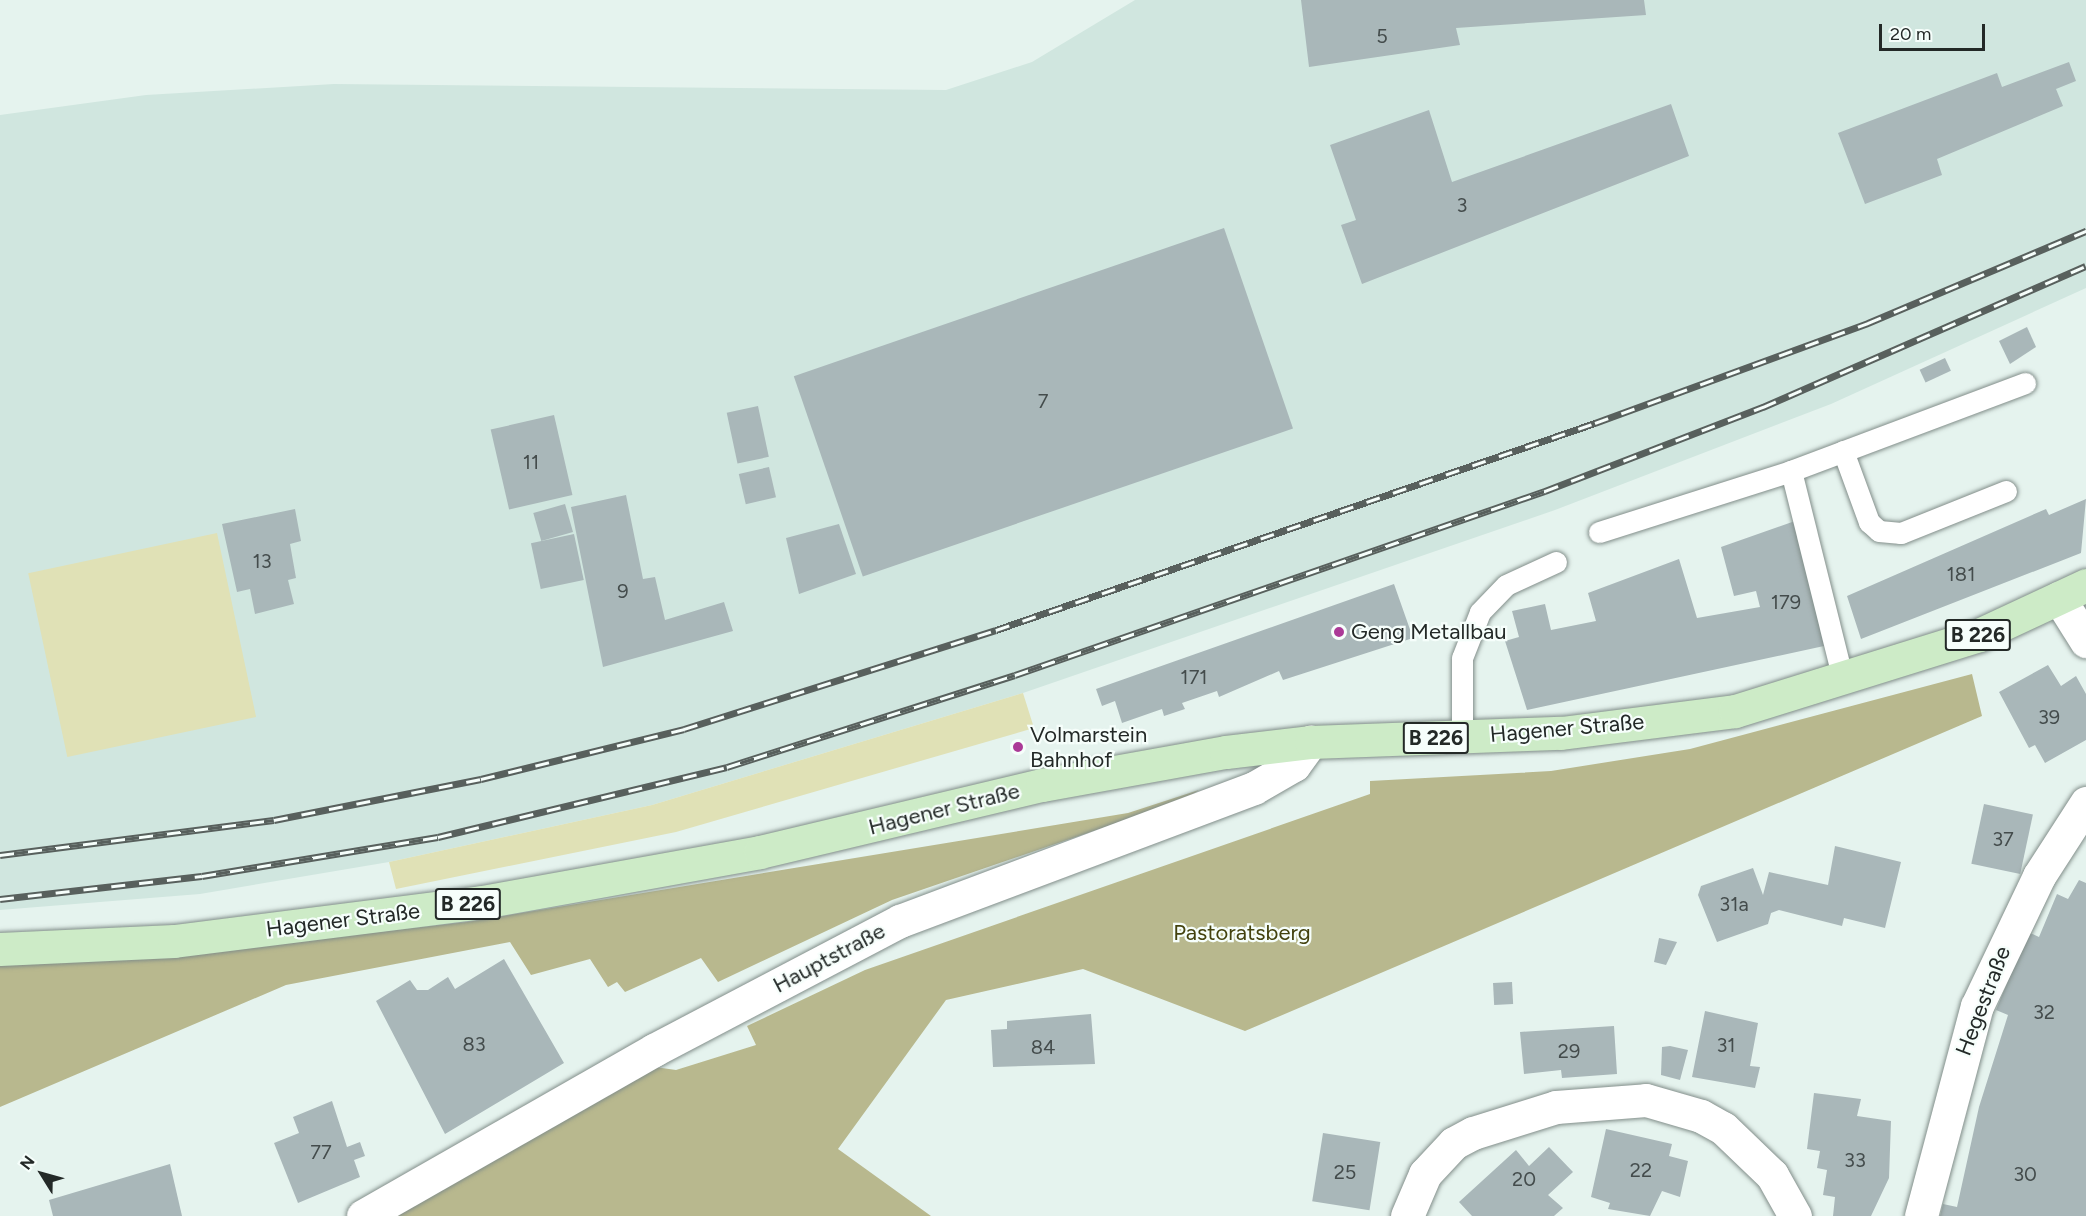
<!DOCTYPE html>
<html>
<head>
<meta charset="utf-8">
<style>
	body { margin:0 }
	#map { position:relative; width:2086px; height:1216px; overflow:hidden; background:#e5f3ee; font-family:Figtree,sans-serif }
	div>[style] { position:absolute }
	.built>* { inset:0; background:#d0e6df }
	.green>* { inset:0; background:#e0e1b6; transform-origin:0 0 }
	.forest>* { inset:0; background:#b8b88e }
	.building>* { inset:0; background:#a9b7b9; transform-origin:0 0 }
	.roads { filter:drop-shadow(0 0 2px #828e8a) drop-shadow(0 0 2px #828e8a) }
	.service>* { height:21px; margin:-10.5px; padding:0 10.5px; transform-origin:10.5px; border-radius:10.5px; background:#fff }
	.minor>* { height:33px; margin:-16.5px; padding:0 16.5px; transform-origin:16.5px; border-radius:16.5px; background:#fff }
	.primary>* { height:33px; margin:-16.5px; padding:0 16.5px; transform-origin:16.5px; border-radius:16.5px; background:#cdebc7 }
	.rail>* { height:7px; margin-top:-3.5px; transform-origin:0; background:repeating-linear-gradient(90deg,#f6fefb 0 14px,#58605d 0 28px); box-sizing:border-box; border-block:2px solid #58605d }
	.dots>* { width:16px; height:16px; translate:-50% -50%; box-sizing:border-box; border:3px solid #f6fefb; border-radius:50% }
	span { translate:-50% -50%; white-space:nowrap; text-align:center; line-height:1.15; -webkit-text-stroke:4.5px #f6fefb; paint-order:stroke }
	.number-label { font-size:20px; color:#444c4c }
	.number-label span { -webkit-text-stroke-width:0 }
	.shield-label span { padding:2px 4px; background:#f6fefb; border:2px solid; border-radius:4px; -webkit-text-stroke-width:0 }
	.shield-label { font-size:21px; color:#232927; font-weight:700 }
	.poi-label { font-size:22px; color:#232927 }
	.left { translate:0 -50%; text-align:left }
	.street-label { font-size:22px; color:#232927 }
	.park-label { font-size:22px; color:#43420e }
	.north { position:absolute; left:12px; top:1144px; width:60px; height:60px; -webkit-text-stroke:4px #f6fefb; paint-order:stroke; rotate:307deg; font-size:16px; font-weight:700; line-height:24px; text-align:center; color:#232927 }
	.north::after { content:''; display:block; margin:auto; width:21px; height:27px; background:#232927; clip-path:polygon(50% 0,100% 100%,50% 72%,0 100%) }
	.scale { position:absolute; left:1879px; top:24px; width:106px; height:27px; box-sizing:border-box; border:3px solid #232927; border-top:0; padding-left:8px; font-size:18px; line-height:21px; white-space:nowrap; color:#232927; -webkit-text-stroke:4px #f6fefb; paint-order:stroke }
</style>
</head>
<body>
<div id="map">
	<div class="built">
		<i style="clip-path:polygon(1135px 0,2086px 0,2086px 288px,1831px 404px,1555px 510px,1023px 693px,652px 805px,389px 862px,200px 894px,0 910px,0 115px,146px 95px,334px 84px,946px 90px,1032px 62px)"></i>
	</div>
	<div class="green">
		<i style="left:217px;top:533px;width:188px;height:193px;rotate:78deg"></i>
		<i style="clip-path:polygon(1023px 693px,1034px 728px,676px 832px,396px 889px,389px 862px,652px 805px)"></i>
	</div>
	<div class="forest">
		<i style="clip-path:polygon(1972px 674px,1982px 716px,1245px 1031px,1083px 969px,946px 1000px,838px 1149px,931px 1216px,394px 1216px,655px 1067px,676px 1070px,756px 1045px,747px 1026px,865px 970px,1370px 794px,1370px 781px,1551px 771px,1690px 749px)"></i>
		<i style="clip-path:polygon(1199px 790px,1184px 800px,892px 900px,718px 982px,701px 958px,625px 992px,617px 982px,608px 987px,590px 959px,531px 975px,510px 942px,286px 985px,0 1107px,0 964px,166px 956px,467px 922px,1128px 813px)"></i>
	</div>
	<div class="building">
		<i style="clip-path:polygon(1301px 0,1644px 0,1646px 15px,1456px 28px,1460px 45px,1309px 67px)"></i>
		<i style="clip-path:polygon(2069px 62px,2076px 81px,2056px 89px,2063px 106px,1937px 159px,1942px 175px,1865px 204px,1838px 133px,1997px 73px,2002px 87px)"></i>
		<i style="clip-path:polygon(1671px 104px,1689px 156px,1362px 284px,1341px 225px,1356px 220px,1330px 145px,1429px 110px,1452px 182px)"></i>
		<i style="left:1224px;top:228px;width:212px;height:455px;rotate:71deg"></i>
		<i style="clip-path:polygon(2027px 327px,2036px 347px,2010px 364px,1999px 341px)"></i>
		<i style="left:1945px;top:358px;width:14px;height:28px;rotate:65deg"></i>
		<i style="left:758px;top:406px;width:52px;height:32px;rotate:78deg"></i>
		<i style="left:554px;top:415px;width:82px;height:65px;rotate:77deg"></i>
		<i style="left:769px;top:467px;width:31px;height:31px;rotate:77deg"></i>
		<i style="clip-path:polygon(626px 495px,643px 579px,655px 577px,665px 620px,724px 602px,733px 631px,603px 667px,571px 507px)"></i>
		<i style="clip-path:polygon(2086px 499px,2081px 553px,1861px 639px,1847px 596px,2046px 509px,2049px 515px)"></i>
		<i style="left:565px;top:504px;width:29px;height:33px;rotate:74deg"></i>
		<i style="clip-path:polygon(295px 509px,301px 541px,290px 544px,296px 578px,288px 580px,294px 604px,255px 614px,250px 589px,237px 592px,222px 524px)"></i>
		<i style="clip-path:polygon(1795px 521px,1824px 646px,1527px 710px,1505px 641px,1519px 637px,1512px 611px,1545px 604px,1551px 630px,1596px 621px,1588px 593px,1679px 559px,1697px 618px,1760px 607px,1756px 591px,1734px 596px,1721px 547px)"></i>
		<i style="clip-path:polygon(839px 524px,856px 574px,799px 594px,786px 538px)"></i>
		<i style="left:574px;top:534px;width:47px;height:44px;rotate:78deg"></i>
		<i style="clip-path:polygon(1394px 584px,1413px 638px,1283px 680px,1279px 671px,1219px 697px,1217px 691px,1182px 703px,1185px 709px,1164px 716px,1162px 709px,1122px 723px,1115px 701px,1102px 706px,1096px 689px)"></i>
		<i style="clip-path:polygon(2048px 665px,2061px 686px,2076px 676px,2086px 694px,2086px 740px,2045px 763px,2035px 745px,2029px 748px,1999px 692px)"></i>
		<i style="left:1984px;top:804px;width:50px;height:61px;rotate:12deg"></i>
		<i style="clip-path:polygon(1835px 846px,1901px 862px,1885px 928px,1844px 918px,1842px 926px,1779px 910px,1771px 913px,1768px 924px,1717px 942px,1698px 895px,1701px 886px,1753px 868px,1763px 895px,1769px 872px,1828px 885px)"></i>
		<i style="clip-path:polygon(2079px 880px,2086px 883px,2086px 1216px,1940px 1216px,1943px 1204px,1957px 1207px,1979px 1107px,2008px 1015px,1996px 1010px,2028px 932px,2039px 937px,2057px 894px,2068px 899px)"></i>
		<i style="clip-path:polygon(1659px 938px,1677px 942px,1666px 965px,1654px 962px)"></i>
		<i style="clip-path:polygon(504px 959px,564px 1063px,445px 1134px,376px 1001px,410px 980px,417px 990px,428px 990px,448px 977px,455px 989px)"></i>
		<i style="left:1512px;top:982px;width:22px;height:19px;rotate:87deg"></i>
		<i style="clip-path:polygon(1705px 1011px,1758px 1023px,1750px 1066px,1760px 1067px,1755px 1088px,1692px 1077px)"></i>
		<i style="clip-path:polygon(1091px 1014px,1095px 1064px,993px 1067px,991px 1030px,1007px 1029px,1007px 1021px)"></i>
		<i style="clip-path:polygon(1614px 1026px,1617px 1074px,1562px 1078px,1561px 1070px,1524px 1074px,1520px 1032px)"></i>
		<i style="clip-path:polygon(1670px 1046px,1688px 1050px,1680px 1080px,1661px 1075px,1662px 1047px)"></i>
		<i style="clip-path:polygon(1814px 1093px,1861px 1099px,1857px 1116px,1891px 1121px,1889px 1178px,1871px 1216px,1833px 1216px,1835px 1197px,1823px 1195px,1827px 1170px,1817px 1168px,1820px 1151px,1807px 1149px)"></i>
		<i style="clip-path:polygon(332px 1101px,347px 1147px,360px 1142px,365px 1156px,354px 1160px,360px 1177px,298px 1203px,274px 1143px,299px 1133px,293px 1117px)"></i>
		<i style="clip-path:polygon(1606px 1129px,1672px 1144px,1669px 1156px,1688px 1161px,1680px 1197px,1662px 1191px,1650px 1216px,1608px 1209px,1610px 1203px,1591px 1197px)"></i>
		<i style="left:1323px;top:1133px;width:58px;height:69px;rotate:9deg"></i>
		<i style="clip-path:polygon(1549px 1147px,1573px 1172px,1548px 1195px,1563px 1208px,1554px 1216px,1472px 1216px,1459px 1202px,1516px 1150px,1529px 1166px)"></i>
		<i style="clip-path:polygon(170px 1164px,182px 1216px,53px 1216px,49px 1200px)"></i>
	</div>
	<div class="roads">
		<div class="service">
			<i style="left:1843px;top:451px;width:76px;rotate:69.9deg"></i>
			<i style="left:1869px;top:522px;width:13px;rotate:42deg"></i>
			<i style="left:1879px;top:531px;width:22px;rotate:5deg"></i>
			<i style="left:1901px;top:533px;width:113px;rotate:-21.8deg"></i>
			<i style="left:1791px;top:471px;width:214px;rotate:76deg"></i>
			<i style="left:1599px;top:532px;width:201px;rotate:-17.6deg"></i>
			<i style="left:1791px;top:471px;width:250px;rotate:-20.6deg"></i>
			<i style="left:1462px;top:737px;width:79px;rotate:-90deg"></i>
			<i style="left:1462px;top:658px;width:49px;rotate:-68.6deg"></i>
			<i style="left:1480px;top:612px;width:37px;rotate:-46deg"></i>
			<i style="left:1506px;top:585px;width:55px;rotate:-24.7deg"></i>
		</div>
		<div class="minor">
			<i style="left:2059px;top:598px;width:51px;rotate:57.9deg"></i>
			<i style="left:363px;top:1216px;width:335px;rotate:-29.7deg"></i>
			<i style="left:654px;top:1050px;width:278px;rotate:-27.7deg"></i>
			<i style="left:900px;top:921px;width:378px;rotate:-20.6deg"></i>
			<i style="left:1254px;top:788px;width:46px;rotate:-29.9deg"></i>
			<i style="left:1294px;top:765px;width:29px;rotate:-54deg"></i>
			<i style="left:1407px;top:1216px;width:46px;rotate:-66.8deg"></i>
			<i style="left:1425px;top:1174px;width:42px;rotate:-46.9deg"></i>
			<i style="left:1454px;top:1143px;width:21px;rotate:-28deg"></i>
			<i style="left:1473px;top:1133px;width:87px;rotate:-17.4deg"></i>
			<i style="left:1556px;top:1107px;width:90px;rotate:-4.4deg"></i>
			<i style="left:1646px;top:1100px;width:57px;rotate:16.2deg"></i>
			<i style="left:1701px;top:1116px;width:25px;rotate:29deg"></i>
			<i style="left:1723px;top:1128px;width:68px;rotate:43.8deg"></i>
			<i style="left:1772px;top:1175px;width:47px;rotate:60.7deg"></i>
			<i style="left:1921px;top:1216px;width:217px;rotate:-75.1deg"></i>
			<i style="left:1977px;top:1006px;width:144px;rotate:-64.5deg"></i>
			<i style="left:2039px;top:876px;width:87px;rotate:-57.2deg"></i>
		</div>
		<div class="primary">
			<i style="left:0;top:949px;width:174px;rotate:-2.6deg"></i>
			<i style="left:174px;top:941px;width:310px;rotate:-7.2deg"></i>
			<i style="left:482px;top:902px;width:282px;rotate:-10.2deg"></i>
			<i style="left:760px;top:852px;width:290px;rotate:-13.4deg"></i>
			<i style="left:1042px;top:785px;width:187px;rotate:-10.2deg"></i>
			<i style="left:1226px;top:752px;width:86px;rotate:-6.7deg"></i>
			<i style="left:1311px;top:742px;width:250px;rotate:-2.1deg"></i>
			<i style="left:1561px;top:733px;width:175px;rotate:-7.2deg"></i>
			<i style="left:1735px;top:711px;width:256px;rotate:-17.3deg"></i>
			<i style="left:1979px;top:635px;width:118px;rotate:-25deg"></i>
		</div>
	</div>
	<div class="rail">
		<i style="left:0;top:855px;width:276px;rotate:-7.3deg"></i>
		<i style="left:274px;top:820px;width:211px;rotate:-11.2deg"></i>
		<i style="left:481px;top:779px;width:209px;rotate:-13.8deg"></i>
		<i style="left:684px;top:729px;width:327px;rotate:-17.6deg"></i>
		<i style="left:996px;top:630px;width:634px;rotate:-19.06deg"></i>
		<i style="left:1595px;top:423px;width:291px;rotate:-20.1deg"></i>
		<i style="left:1868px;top:323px;width:237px;rotate:-22.9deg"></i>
		<i style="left:0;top:899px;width:203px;rotate:-6.5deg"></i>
		<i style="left:202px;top:876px;width:239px;rotate:-9.4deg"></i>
		<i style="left:438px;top:837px;width:297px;rotate:-13.6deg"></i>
		<i style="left:727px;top:767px;width:302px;rotate:-17.7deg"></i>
		<i style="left:1015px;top:675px;width:561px;rotate:-19.15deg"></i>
		<i style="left:1545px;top:491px;width:234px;rotate:-21.1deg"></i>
		<i style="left:1763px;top:407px;width:352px;rotate:-23.6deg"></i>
	</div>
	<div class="dots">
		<i style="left:1339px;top:632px;background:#ab3a97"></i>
		<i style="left:1018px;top:747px;background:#ab3a97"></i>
	</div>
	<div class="number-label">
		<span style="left:1382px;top:36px">5</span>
		<span style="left:1462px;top:205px">3</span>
		<span style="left:1043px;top:401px">7</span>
		<span style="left:531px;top:462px">11</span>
		<span style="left:262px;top:561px">13</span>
		<span style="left:1961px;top:574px">181</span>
		<span style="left:623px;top:591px">9</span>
		<span style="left:1786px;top:602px">179</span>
		<span style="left:1194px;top:677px">171</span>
		<span style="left:2049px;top:717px">39</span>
		<span style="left:2003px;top:839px">37</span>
		<span style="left:1734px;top:904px">31a</span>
		<span style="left:2044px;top:1012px">32</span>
		<span style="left:474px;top:1044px">83</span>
		<span style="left:1726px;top:1045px">31</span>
		<span style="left:1043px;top:1047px">84</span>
		<span style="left:1569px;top:1051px">29</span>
		<span style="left:321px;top:1152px">77</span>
		<span style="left:1855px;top:1160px">33</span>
		<span style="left:1641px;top:1170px">22</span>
		<span style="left:1345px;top:1172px">25</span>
		<span style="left:2025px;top:1174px">30</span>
		<span style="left:1524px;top:1179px">20</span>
	</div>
	<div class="shield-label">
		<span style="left:1978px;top:635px">B 226</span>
		<span style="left:1436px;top:738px">B 226</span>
		<span style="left:468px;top:904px">B 226</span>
	</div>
	<div class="poi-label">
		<span class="left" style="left:1351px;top:632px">Geng Metallbau</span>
		<span class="left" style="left:1030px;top:747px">Volmarstein<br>Bahnhof</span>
	</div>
	<div class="street-label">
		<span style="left:1567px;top:728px;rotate:-5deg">Hagener Straße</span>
		<span style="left:944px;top:809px;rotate:-14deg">Hagener Straße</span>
		<span style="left:343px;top:920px;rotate:-7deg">Hagener Straße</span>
		<span style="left:829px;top:958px;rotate:-28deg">Hauptstraße</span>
		<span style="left:1983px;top:1001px;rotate:-69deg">Hegestraße</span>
	</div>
	<div class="park-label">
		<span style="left:1242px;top:933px">Pastoratsberg</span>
	</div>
	<div class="north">N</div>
	<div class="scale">20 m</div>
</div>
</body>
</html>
